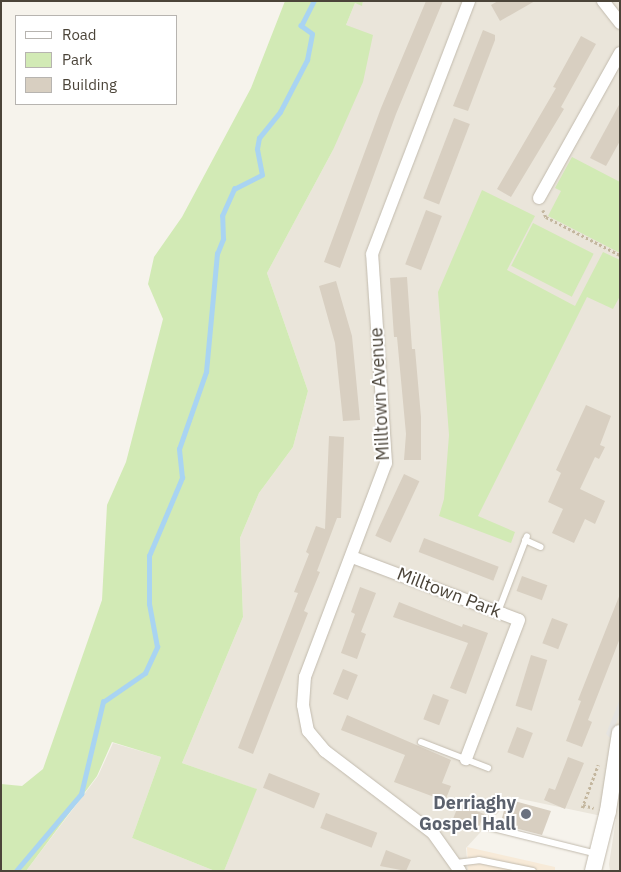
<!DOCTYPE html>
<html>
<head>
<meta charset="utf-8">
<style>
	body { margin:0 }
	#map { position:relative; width:621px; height:872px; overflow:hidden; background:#f6f3ec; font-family:"IBM Plex Sans",sans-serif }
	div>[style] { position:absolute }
	.residential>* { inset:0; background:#eae5da }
	.commercial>* { inset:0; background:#f7ead8 }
	.green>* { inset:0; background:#d2eab5; transform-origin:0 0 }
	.parking>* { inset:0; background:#e5e3e0 }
	.stream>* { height:4.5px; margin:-2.25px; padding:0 2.25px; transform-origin:2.25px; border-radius:2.25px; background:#a9d4f2 }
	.building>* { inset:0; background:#d8cfc1; transform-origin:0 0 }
	.path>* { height:2.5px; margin-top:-1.25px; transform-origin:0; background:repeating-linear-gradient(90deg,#c4b79f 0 2.5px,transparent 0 5px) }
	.roads { filter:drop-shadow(0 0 1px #c2bbae) drop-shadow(0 0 1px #c2bbae) }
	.service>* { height:6px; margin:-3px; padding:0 3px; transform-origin:3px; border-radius:3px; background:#fff }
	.minor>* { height:12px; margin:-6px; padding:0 6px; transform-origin:6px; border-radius:6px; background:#fff }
	.tertiary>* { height:16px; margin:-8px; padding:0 8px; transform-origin:8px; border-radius:8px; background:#fff }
	.dots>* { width:14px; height:14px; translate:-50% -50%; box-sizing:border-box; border:2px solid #fff; border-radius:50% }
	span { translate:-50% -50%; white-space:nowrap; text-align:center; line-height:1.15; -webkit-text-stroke:4px #fff; paint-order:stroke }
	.street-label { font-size:18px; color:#4b4439 }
	.worship-label { font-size:18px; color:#5b616d; font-weight:700 }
	.right { translate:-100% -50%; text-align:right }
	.frame { position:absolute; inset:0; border:2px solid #4b4439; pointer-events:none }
	.legend { position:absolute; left:15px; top:15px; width:162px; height:90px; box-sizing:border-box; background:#fff; border:1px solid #b7b4b0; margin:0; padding:6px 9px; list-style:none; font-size:15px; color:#4b4439 }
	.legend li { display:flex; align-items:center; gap:10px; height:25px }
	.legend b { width:25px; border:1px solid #b7b4b0 }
</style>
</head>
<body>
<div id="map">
	<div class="residential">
		<i style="clip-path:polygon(363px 1px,620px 1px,620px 871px,610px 871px,609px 864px,616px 819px,507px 796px,499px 812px,466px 848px,468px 871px,224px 871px,256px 789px,182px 763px,243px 617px,240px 538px,259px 493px,293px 447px,308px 391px,267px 273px,333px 150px,346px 25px,355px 3px,362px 5px)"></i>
		<i style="clip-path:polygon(113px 743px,161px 757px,132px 838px,215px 871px,26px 871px,98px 776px)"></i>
	</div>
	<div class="commercial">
		<i style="clip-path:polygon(467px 847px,555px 867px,555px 871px,468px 871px)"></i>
	</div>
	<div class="green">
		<i style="clip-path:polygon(285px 1px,363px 1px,362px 6px,355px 3px,346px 25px,373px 35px,363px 82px,333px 150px,267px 273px,308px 391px,293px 447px,259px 493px,240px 538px,243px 617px,182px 763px,257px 789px,224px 871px,215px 871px,132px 838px,161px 757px,112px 742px,97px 776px,26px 871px,1px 871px,1px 784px,22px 786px,43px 769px,102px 600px,107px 505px,126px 462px,163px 319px,148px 284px,154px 257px,182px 217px,251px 88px)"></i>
		<i style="clip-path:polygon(572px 157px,620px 182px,620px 253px,548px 216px,561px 191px,555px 188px)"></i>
		<i style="clip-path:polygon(482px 190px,535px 216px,507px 270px,575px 306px,603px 252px,620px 260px,620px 296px,613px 309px,587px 297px,478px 516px,515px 532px,511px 543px,439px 516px,444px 499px,449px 435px,438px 292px)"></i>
		<i style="left:533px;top:223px;width:68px;height:48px;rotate:27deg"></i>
	</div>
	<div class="parking">
		<i style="clip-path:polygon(620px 699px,620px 712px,611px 739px,606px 734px)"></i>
	</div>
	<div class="stream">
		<i style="left:16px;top:871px;width:101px;rotate:-49.8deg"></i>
		<i style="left:81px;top:794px;width:95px;rotate:-76.6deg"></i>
		<i style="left:103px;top:702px;width:51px;rotate:-34.6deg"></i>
		<i style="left:145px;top:673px;width:29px;rotate:-65deg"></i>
		<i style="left:157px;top:647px;width:44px;rotate:-100.5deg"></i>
		<i style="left:149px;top:604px;width:48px;rotate:-90deg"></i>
		<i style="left:149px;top:556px;width:85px;rotate:-67.1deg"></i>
		<i style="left:182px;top:478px;width:29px;rotate:-96deg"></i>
		<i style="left:179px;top:449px;width:82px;rotate:-70.7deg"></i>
		<i style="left:206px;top:372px;width:119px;rotate:-84.7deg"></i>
		<i style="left:217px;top:254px;width:16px;rotate:-68deg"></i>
		<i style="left:223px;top:239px;width:23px;rotate:-92deg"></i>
		<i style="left:222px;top:216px;width:30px;rotate:-66deg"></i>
		<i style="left:234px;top:189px;width:31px;rotate:-27deg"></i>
		<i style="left:262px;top:175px;width:26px;rotate:-101deg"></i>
		<i style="left:257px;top:149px;width:11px;rotate:-80deg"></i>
		<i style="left:259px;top:138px;width:33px;rotate:-51deg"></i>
		<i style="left:280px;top:112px;width:59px;rotate:-62.6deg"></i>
		<i style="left:307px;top:60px;width:26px;rotate:-79deg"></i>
		<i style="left:312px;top:34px;width:14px;rotate:-144deg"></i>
		<i style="left:301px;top:26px;width:28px;rotate:-63deg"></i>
	</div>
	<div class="building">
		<i style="clip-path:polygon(426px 1px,443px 1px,396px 114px,340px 268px,324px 262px,381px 108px)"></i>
		<i style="clip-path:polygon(498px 1px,535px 1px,500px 21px,491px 5px)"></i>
		<i style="clip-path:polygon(483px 30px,495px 35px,495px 40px,468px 111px,453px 106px)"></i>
		<i style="clip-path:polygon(581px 36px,596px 44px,561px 107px,564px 109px,511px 197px,497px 189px,556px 88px,553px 87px)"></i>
		<i style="clip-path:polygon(620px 103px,620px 141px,606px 166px,590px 158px)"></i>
		<i style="left:454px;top:118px;width:17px;height:86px;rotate:21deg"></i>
		<i style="left:426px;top:210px;width:17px;height:58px;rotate:21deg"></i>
		<i style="clip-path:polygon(407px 277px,412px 349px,415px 349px,421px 417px,421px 460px,404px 460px,406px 434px,397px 337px,394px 337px,390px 278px)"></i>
		<i style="clip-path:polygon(336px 281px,352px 336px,360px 420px,343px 421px,335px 343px,319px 286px)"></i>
		<i style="clip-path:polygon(586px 405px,611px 416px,600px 445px,605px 447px,599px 459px,595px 457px,580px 489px,605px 501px,595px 524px,585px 519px,574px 543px,552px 533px,563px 509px,548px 502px,561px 473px,556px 470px)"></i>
		<i style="clip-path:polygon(329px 436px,344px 437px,341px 518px,337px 518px,317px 571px,320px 572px,304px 611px,308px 613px,253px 754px,238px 748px,298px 593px,294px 592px,309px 554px,306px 552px,316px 526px,325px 529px)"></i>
		<i style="left:404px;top:474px;width:17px;height:68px;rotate:25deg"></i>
		<i style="left:424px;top:538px;width:80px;height:15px;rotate:21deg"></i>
		<i style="left:522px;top:576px;width:27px;height:16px;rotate:20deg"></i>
		<i style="clip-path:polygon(360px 587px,376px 593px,361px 632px,366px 634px,357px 659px,341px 653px,355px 614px,351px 612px)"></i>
		<i style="clip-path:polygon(620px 594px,620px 638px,588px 720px,592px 722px,582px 747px,566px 741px,581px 701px,578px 700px)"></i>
		<i style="clip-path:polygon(399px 602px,462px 627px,463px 624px,488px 633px,466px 694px,450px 688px,468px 643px,393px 617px)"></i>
		<i style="left:552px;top:618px;width:17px;height:27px;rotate:21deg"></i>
		<i style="left:531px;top:655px;width:17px;height:53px;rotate:17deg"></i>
		<i style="left:343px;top:669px;width:16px;height:27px;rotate:22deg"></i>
		<i style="left:433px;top:694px;width:17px;height:27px;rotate:21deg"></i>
		<i style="clip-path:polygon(347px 715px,451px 760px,442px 783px,451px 786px,445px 801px,394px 782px,405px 755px,341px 730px)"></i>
		<i style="left:517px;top:727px;width:17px;height:27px;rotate:21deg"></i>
		<i style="clip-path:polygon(568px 757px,584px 763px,565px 809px,544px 800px,549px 788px,555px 790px)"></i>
		<i style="left:269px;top:773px;width:55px;height:16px;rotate:22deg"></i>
		<i style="clip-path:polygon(507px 799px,551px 811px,542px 835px,507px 826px,509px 820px,502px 818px)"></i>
		<i style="left:459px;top:804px;width:27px;height:17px;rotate:22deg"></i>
		<i style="left:326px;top:813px;width:55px;height:16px;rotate:21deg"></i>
		<i style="clip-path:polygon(386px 850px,411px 860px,406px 871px,380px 866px)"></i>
	</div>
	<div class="path">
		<i style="left:543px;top:210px;width:8px;rotate:67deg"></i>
		<i style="left:546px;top:217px;width:83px;rotate:27.2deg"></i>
		<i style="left:583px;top:805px;width:11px;rotate:15deg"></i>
		<i style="left:582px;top:808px;width:46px;rotate:-69.6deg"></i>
	</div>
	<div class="roads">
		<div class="service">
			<i style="left:525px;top:540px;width:17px;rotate:24deg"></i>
			<i style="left:498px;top:612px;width:81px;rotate:-69.1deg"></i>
			<i style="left:421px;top:742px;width:72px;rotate:21.2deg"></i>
			<i style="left:489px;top:827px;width:111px;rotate:14deg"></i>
			<i style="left:456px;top:863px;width:23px;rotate:-7deg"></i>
			<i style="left:479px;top:860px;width:55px;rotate:11.5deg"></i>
		</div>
		<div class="minor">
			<i style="left:603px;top:1px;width:28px;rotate:52deg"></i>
			<i style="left:539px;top:198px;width:166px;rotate:-60.8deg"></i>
			<i style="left:352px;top:557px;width:178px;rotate:20.7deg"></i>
			<i style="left:519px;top:620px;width:149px;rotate:110.9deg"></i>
			<i style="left:460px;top:871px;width:47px;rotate:-125.4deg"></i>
			<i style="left:433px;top:833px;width:136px;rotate:-142.8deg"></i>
			<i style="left:325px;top:751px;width:26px;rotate:-130deg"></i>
			<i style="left:308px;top:731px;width:26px;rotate:-101deg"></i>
			<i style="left:303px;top:705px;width:28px;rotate:-86deg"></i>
			<i style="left:305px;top:677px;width:229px;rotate:-69.3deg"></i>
			<i style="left:386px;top:463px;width:209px;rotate:-93.8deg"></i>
			<i style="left:372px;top:254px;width:271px;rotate:-69deg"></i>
		</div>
		<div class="tertiary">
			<i style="left:593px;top:871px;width:62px;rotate:-76deg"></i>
			<i style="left:608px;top:811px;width:79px;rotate:-81.3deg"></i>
		</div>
	</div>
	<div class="dots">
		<i style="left:526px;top:814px;background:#6b7280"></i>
	</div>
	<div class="street-label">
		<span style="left:380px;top:394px;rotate:-93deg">Milltown Avenue</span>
		<span style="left:449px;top:593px;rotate:21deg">Milltown Park</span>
	</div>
	<div class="worship-label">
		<span class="right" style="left:516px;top:814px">Derriaghy<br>Gospel Hall</span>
	</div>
	<div class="frame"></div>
	<ul class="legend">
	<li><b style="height:6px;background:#fff"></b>Road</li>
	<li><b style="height:14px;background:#d2eab5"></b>Park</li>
	<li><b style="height:14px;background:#d8cfc1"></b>Building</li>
	</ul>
</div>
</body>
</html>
